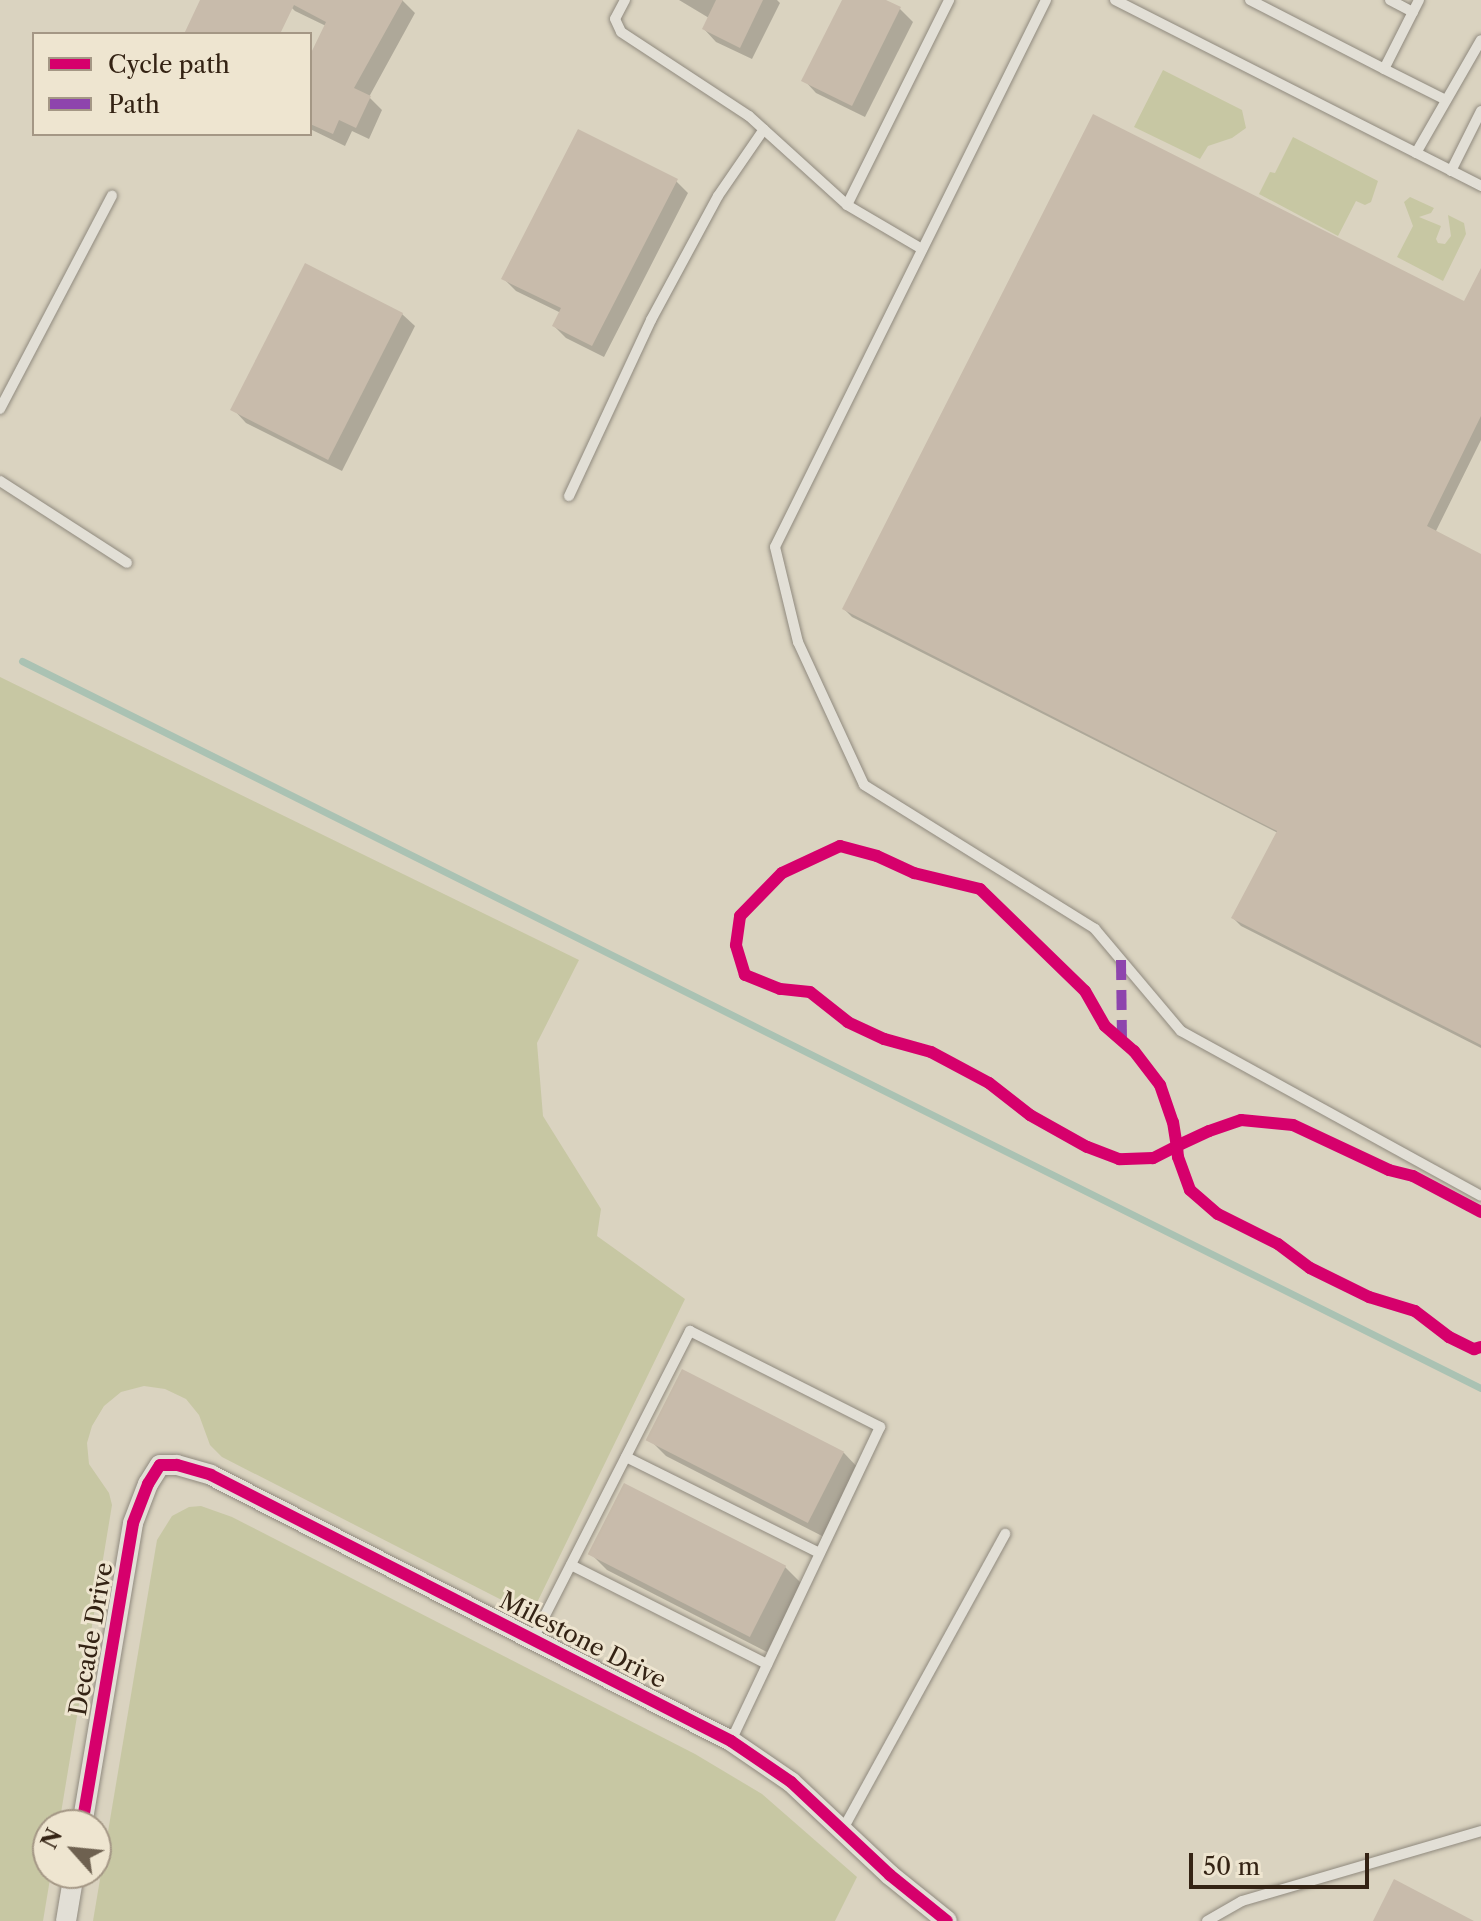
<!DOCTYPE html>
<html>
<head>
<meta charset="utf-8">
<style>
	body { margin:0 }
	#map { position:relative; width:1481px; height:1921px; overflow:hidden; background:#dad3c0; font-family:"Libre Caslon Text",serif }
	div>[style] { position:absolute }
	.green>* { inset:0; background:#c7c7a3 }
	.shadow>* { inset:0; background:#0003 }
	.stream>* { height:7px; margin:-3.5px; padding:0 3.5px; transform-origin:3.5px; border-radius:3.5px; background:#aac2b3 }
	.building>* { inset:0; background:#c8bbab; transform-origin:0 0 }
	.roads { filter:drop-shadow(0 0 2px #908a7e) drop-shadow(0 0 2px #908a7e) }
	.lane>* { height:10px; margin:-5px; padding:0 5px; transform-origin:5px; border-radius:5px; background:#e2dfd6 }
	.street>* { height:20px; margin:-10px; padding:0 10px; transform-origin:10px; border-radius:10px; background:#e2dfd6 }
	.quiet>* { height:10px; margin-top:-5px; transform-origin:0; background:repeating-linear-gradient(90deg,#8e44ad 0 20px,transparent 0 30px) }
	.cycleway>* { height:12px; margin:-6px; padding:0 6px; transform-origin:6px; border-radius:6px; background:#d6006c }
	span { translate:-50% -50%; white-space:nowrap; text-align:center; line-height:1.15; -webkit-text-stroke:6px #eee5d0; paint-order:stroke }
	.street-label { font-size:24px; color:#342314 }
	.legend { position:absolute; left:32px; top:32px; width:280px; height:104px; box-sizing:border-box; background:#eee5d0; border:2px solid #a49785; margin:0; padding:10px 14px; list-style:none; font-size:24px; color:#342314 }
	.legend li { display:flex; align-items:center; gap:16px; height:40px }
	.legend b { width:40px; border:2px solid #a49785 }
	.north { position:absolute; left:32px; top:1809px; width:80px; height:80px; box-sizing:border-box; background:#eee5d0; border:2px solid #a49785; border-radius:50%; rotate:297deg; font-size:22px; font-weight:700; line-height:32px; text-align:center; color:#342314 }
	.north::after { content:''; display:block; margin:auto; width:28px; height:36px; background:#6e6150; clip-path:polygon(50% 0,100% 100%,50% 72%,0 100%) }
	.scale { position:absolute; left:1189px; top:1853px; width:180px; height:36px; box-sizing:border-box; border:4px solid #342314; border-top:0; padding-left:10px; font-size:24px; line-height:28px; white-space:nowrap; color:#342314; -webkit-text-stroke:6px #eee5d0; paint-order:stroke }
</style>
</head>
<body>
<div id="map">
	<div class="green">
		<i style="clip-path:polygon(1163px 70px,1242px 110px,1246px 128px,1232px 138px,1208px 146px,1200px 159px,1134px 127px)"></i>
		<i style="clip-path:polygon(1293px 137px,1378px 181px,1371px 202px,1365px 205px,1356px 201px,1338px 236px,1259px 194px,1270px 172px,1275px 173px)"></i>
		<i style="clip-path:polygon(1410px 197px,1434px 208px,1431px 213px,1419px 217px,1441px 226px,1436px 239px,1438px 243px,1445px 244px,1451px 236px,1448px 215px,1464px 223px,1466px 234px,1443px 281px,1397px 257px,1413px 226px,1404px 202px)"></i>
		<i style="clip-path:polygon(0 677px,579px 960px,537px 1043px,543px 1116px,601px 1209px,597px 1236px,685px 1299px,531px 1615px,222px 1457px,210px 1445px,199px 1415px,186px 1399px,165px 1389px,144px 1386px,121px 1392px,104px 1406px,92px 1426px,87px 1443px,89px 1464px,109px 1493px,112px 1505px,59px 1825px,48px 1825px,48px 1873px,51px 1873px,43px 1921px,0 1921px)"></i>
		<i style="clip-path:polygon(201px 1506px,232px 1517px,695px 1754px,762px 1794px,857px 1877px,835px 1921px,93px 1921px,157px 1540px,172px 1516px,189px 1507px)"></i>
	</div>
	<div class="shadow">
		<i style="clip-path:polygon(284px 0,402px 0,415px 13px,369px 97px,382px 110px,369px 139px,352px 131px,345px 146px,310px 129px,310px 60px,326px 26px,295px 11px)"></i>
		<i style="clip-path:polygon(679px 0,777px 0,780px 3px,752px 59px,716px 42px,704px 29px,709px 18px)"></i>
		<i style="clip-path:polygon(844px 0,882px 0,900px 9px,913px 22px,865px 117px,816px 93px,804px 80px)"></i>
		<i style="clip-path:polygon(676px 181px,688px 193px,604px 357px,566px 338px,554px 326px,561px 313px,516px 291px,504px 279px)"></i>
		<i style="clip-path:polygon(1481px 273px,1481px 440px,1435px 533px,1481px 557px,1481px 1048px,1241px 926px,1233px 918px,1278px 833px,852px 617px,844px 609px,1465px 304px)"></i>
		<i style="clip-path:polygon(402px 314px,415px 326px,342px 471px,246px 423px,234px 410px)"></i>
		<i style="clip-path:polygon(649px 1439px,844px 1453px,860px 1470px,826px 1538px,666px 1456px)"></i>
		<i style="clip-path:polygon(625px 1486px,785px 1567px,802px 1584px,767px 1652px,607px 1570px,590px 1553px)"></i>
	</div>
	<div class="stream">
		<i style="left:22px;top:661px;width:1630px;rotate:26.49deg"></i>
	</div>
	<div class="building">
		<i style="clip-path:polygon(200px 0,403px 0,354px 88px,371px 96px,356px 128px,339px 120px,333px 134px,310px 124px,310px 55px,326px 22px,294px 5px,280px 34px,184px 34px)"></i>
		<i style="clip-path:polygon(716px 0,763px 0,740px 48px,702px 29px)"></i>
		<i style="clip-path:polygon(842px 0,886px 0,901px 7px,852px 106px,801px 81px)"></i>
		<i style="clip-path:polygon(1093px 114px,1464px 301px,1481px 268px,1481px 416px,1427px 526px,1481px 554px,1481px 1045px,1231px 918px,1277px 831px,842px 609px)"></i>
		<i style="clip-path:polygon(578px 129px,678px 179px,592px 346px,552px 326px,561px 308px,501px 279px)"></i>
		<i style="left:305px;top:263px;width:110px;height:165px;rotate:27deg"></i>
		<i style="left:682px;top:1369px;width:182px;height:80px;rotate:27deg"></i>
		<i style="left:624px;top:1483px;width:182px;height:80px;rotate:27deg"></i>
		<i style="clip-path:polygon(1394px 1879px,1474px 1921px,1373px 1921px)"></i>
	</div>
	<div class="roads">
		<div class="lane">
			<i style="left:625px;top:0;width:21px;rotate:118deg"></i>
			<i style="left:615px;top:19px;width:14px;rotate:65deg"></i>
			<i style="left:621px;top:32px;width:153px;rotate:33.3deg"></i>
			<i style="left:749px;top:116px;width:132px;rotate:42.2deg"></i>
			<i style="left:1046px;top:0;width:610px;rotate:116.36deg"></i>
			<i style="left:775px;top:547px;width:98px;rotate:76.4deg"></i>
			<i style="left:798px;top:642px;width:157px;rotate:65.2deg"></i>
			<i style="left:864px;top:785px;width:272px;rotate:31.9deg"></i>
			<i style="left:1095px;top:929px;width:133px;rotate:49.9deg"></i>
			<i style="left:1181px;top:1031px;width:342px;rotate:28.8deg"></i>
			<i style="left:1115px;top:0;width:411px;rotate:26.9deg"></i>
			<i style="left:1250px;top:0;width:151px;rotate:27.2deg"></i>
			<i style="left:1390px;top:0;width:26px;rotate:28deg"></i>
			<i style="left:1419px;top:0;width:77px;rotate:116.9deg"></i>
			<i style="left:1384px;top:69px;width:69px;rotate:26.6deg"></i>
			<i style="left:1416px;top:153px;width:130px;rotate:-60.1deg"></i>
			<i style="left:1451px;top:171px;width:67px;rotate:-63.4deg"></i>
			<i style="left:922px;top:249px;width:87px;rotate:-149.6deg"></i>
			<i style="left:847px;top:205px;width:229px;rotate:-63.5deg"></i>
			<i style="left:0;top:409px;width:241px;rotate:-62.3deg"></i>
			<i style="left:0;top:481px;width:151px;rotate:32.8deg"></i>
			<i style="left:569px;top:496px;width:194px;rotate:-65deg"></i>
			<i style="left:651px;top:320px;width:141px;rotate:-61.6deg"></i>
			<i style="left:718px;top:196px;width:81px;rotate:-55.5deg"></i>
			<i style="left:626px;top:1457px;width:216px;rotate:26.4deg"></i>
			<i style="left:571px;top:1565px;width:220px;rotate:26.8deg"></i>
			<i style="left:533px;top:1639px;width:346px;rotate:-63deg"></i>
			<i style="left:690px;top:1331px;width:213px;rotate:26.8deg"></i>
			<i style="left:880px;top:1427px;width:348px;rotate:115.4deg"></i>
			<i style="left:843px;top:1829px;width:337px;rotate:-61.2deg"></i>
			<i style="left:1207px;top:1921px;width:40px;rotate:-29.7deg"></i>
			<i style="left:1242px;top:1901px;width:249px;rotate:-16.3deg"></i>
		</div>
		<div class="street">
			<i style="left:82px;top:1825px;width:306px;rotate:-80.4deg"></i>
			<i style="left:133px;top:1523px;width:42px;rotate:-69deg"></i>
			<i style="left:148px;top:1484px;width:22px;rotate:-58deg"></i>
			<i style="left:160px;top:1465px;width:17px"></i>
			<i style="left:177px;top:1465px;width:35px;rotate:16deg"></i>
			<i style="left:211px;top:1475px;width:584px;rotate:27.09deg"></i>
			<i style="left:731px;top:1741px;width:73px;rotate:34.3deg"></i>
			<i style="left:791px;top:1782px;width:136px;rotate:43.2deg"></i>
			<i style="left:890px;top:1875px;width:73px;rotate:38.9deg"></i>
			<i style="left:66px;top:1921px;width:49px;rotate:-80.5deg"></i>
		</div>
	</div>
	<div class="quiet">
		<i style="left:1121px;top:960px;width:81px;rotate:89.3deg"></i>
	</div>
	<div class="cycleway">
		<i style="left:1481px;top:1212px;width:77px;rotate:-152.1deg"></i>
		<i style="left:1413px;top:1176px;width:25px;rotate:-166deg"></i>
		<i style="left:1389px;top:1170px;width:106px;rotate:-154.9deg"></i>
		<i style="left:1293px;top:1125px;width:52px;rotate:-174.5deg"></i>
		<i style="left:1241px;top:1120px;width:34px;rotate:161deg"></i>
		<i style="left:1209px;top:1131px;width:35px;rotate:155deg"></i>
		<i style="left:1177px;top:1146px;width:27px;rotate:153deg"></i>
		<i style="left:1153px;top:1158px;width:34px;rotate:178deg"></i>
		<i style="left:1119px;top:1159px;width:34px;rotate:-159deg"></i>
		<i style="left:1087px;top:1147px;width:65px;rotate:-150.7deg"></i>
		<i style="left:1030px;top:1115px;width:52px;rotate:-142deg"></i>
		<i style="left:989px;top:1083px;width:66px;rotate:-151.9deg"></i>
		<i style="left:931px;top:1052px;width:49px;rotate:-164.5deg"></i>
		<i style="left:884px;top:1039px;width:40px;rotate:-155deg"></i>
		<i style="left:848px;top:1022px;width:48px;rotate:-141.7deg"></i>
		<i style="left:810px;top:992px;width:30px;rotate:-174deg"></i>
		<i style="left:780px;top:989px;width:38px;rotate:-158deg"></i>
		<i style="left:745px;top:975px;width:31px;rotate:-107deg"></i>
		<i style="left:736px;top:945px;width:29px;rotate:-82deg"></i>
		<i style="left:740px;top:916px;width:60px;rotate:-45.7deg"></i>
		<i style="left:782px;top:873px;width:64px;rotate:-25deg"></i>
		<i style="left:840px;top:846px;width:38px;rotate:15deg"></i>
		<i style="left:877px;top:856px;width:41px;rotate:24.7deg"></i>
		<i style="left:914px;top:873px;width:68px;rotate:13.6deg"></i>
		<i style="left:980px;top:889px;width:146px;rotate:44.2deg"></i>
		<i style="left:1085px;top:991px;width:40px;rotate:60.3deg"></i>
		<i style="left:1105px;top:1026px;width:38px;rotate:41deg"></i>
		<i style="left:1134px;top:1051px;width:43px;rotate:52.6deg"></i>
		<i style="left:1160px;top:1085px;width:39px;rotate:71deg"></i>
		<i style="left:1173px;top:1122px;width:24px;rotate:81deg"></i>
		<i style="left:1177px;top:1146px;width:11px;rotate:85deg"></i>
		<i style="left:1178px;top:1157px;width:35px;rotate:70deg"></i>
		<i style="left:1190px;top:1190px;width:37px;rotate:41deg"></i>
		<i style="left:1218px;top:1214px;width:67px;rotate:26.6deg"></i>
		<i style="left:1278px;top:1244px;width:40px;rotate:37deg"></i>
		<i style="left:1310px;top:1268px;width:66px;rotate:26.2deg"></i>
		<i style="left:1369px;top:1297px;width:48px;rotate:16.9deg"></i>
		<i style="left:1415px;top:1311px;width:43px;rotate:37.4deg"></i>
		<i style="left:1449px;top:1337px;width:28px;rotate:26deg"></i>
		<i style="left:1474px;top:1349px;width:7px;rotate:-16deg"></i>
		<i style="left:82px;top:1825px;width:306px;rotate:-80.4deg"></i>
		<i style="left:133px;top:1523px;width:42px;rotate:-69deg"></i>
		<i style="left:148px;top:1484px;width:22px;rotate:-58deg"></i>
		<i style="left:160px;top:1465px;width:17px"></i>
		<i style="left:177px;top:1465px;width:35px;rotate:16deg"></i>
		<i style="left:211px;top:1475px;width:584px;rotate:27.09deg"></i>
		<i style="left:731px;top:1741px;width:73px;rotate:34.3deg"></i>
		<i style="left:791px;top:1782px;width:136px;rotate:43.2deg"></i>
		<i style="left:890px;top:1875px;width:73px;rotate:38.9deg"></i>
	</div>
	<div class="street-label">
		<span style="left:91px;top:1639px;rotate:-80deg">Decade Drive</span>
		<span style="left:583px;top:1640px;rotate:27deg">Milestone Drive</span>
	</div>
	<ul class="legend">
	<li><b style="height:10px;background:#d6006c"></b>Cycle path</li>
	<li><b style="height:10px;background:#8e44ad"></b>Path</li>
	</ul>
	<div class="north">N</div>
	<div class="scale">50 m</div>
</div>
</body>
</html>
